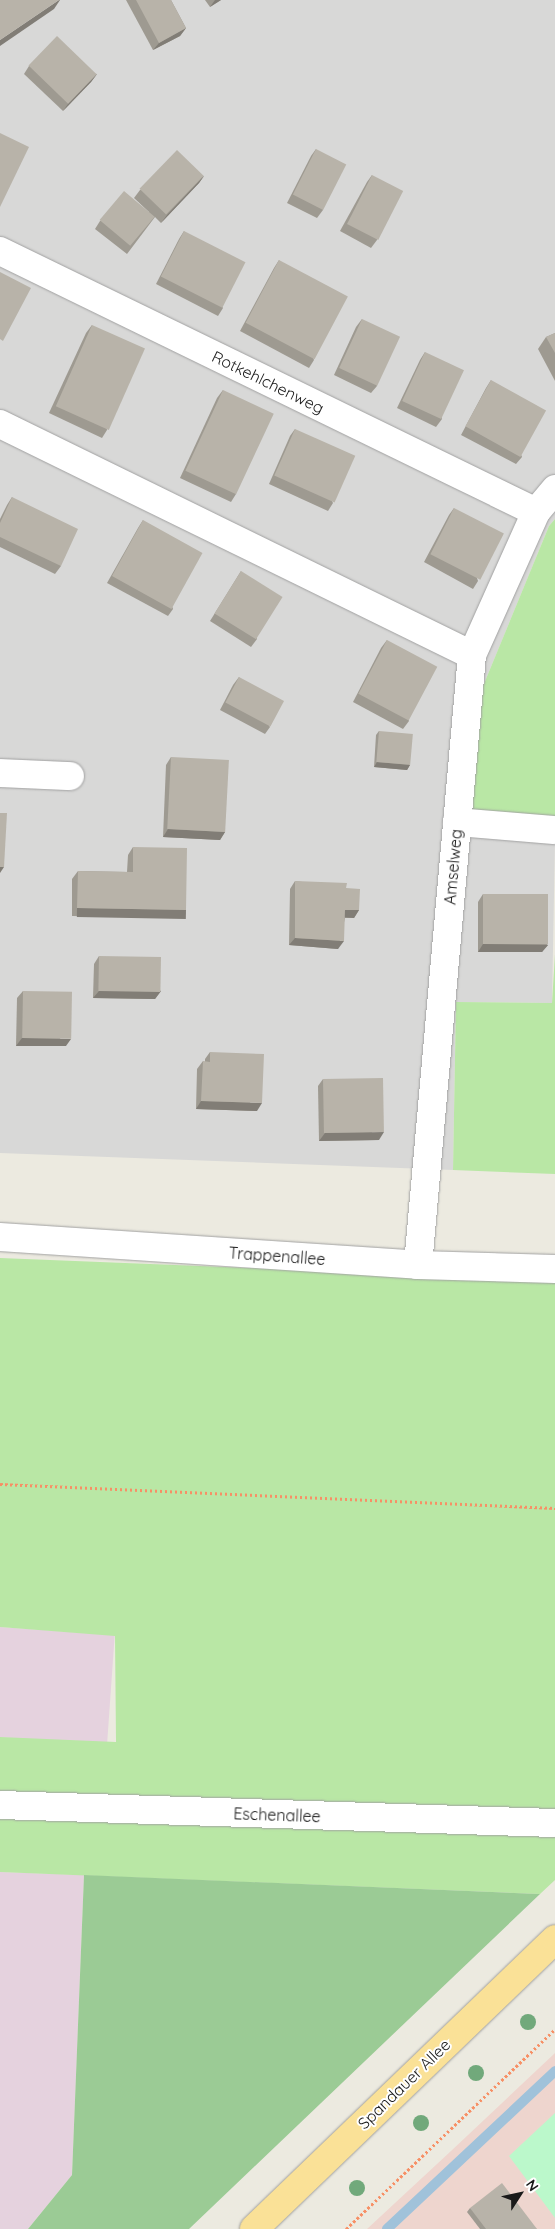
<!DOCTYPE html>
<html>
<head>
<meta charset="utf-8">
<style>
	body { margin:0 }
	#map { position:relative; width:555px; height:2229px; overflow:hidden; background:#eceae0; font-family:Quicksand,sans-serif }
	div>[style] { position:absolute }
	.residential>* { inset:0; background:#d8d8d7 }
	.commercial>* { inset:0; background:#eed5ce }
	.industrial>* { inset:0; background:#e5d2de; transform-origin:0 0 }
	.grass>* { inset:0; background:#b9e7a5 }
	.forest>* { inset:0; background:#9bcb95 }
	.park>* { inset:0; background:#bbf8cb }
	.stream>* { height:10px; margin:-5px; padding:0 5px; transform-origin:5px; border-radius:5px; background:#a0c2da }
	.path>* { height:3px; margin-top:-1.5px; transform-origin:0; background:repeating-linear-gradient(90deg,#f79066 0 2.5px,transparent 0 5px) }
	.roads { filter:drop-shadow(0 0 1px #a1a1a1) drop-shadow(0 0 1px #a1a1a1) }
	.minor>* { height:28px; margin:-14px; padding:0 14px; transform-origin:14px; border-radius:14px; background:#fff }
	.major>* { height:28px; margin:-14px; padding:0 14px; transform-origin:14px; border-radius:14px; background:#fae197 }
	.trees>* { width:16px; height:16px; margin:-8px; border-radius:50%; background:#71a97b }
	.wall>* { inset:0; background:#9e9a91 }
	.shaded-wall>* { inset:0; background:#817d76; transform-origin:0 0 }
	.building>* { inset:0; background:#b8b3a9; transform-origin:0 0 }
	span { translate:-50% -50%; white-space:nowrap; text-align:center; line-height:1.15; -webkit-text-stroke:4px #fff; paint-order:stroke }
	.street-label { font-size:16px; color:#1a1a1a }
	.north { position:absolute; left:495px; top:2169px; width:50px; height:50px; -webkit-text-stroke:4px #fff; paint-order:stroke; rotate:55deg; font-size:14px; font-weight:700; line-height:20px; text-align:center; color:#1a1a1a }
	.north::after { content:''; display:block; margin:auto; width:18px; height:22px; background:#1a1a1a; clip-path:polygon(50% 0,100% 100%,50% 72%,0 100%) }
</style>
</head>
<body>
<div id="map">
	<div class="residential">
		<i style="clip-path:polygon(0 0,555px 0,555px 519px,549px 526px,481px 691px,555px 841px,552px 1003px,456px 1002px,453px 1170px,0 1153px)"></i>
	</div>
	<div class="commercial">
		<i style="clip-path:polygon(555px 2053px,555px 2229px,367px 2229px,451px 2151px)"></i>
	</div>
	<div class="industrial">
		<i style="left:0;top:1627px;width:115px;height:110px;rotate:4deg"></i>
		<i style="clip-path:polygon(0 1872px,84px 1875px,72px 2175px,28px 2229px,0 2229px)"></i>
	</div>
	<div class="grass">
		<i style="clip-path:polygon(555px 519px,555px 841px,466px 830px,481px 691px,549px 526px)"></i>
		<i style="clip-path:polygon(555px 954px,555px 1174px,453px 1170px,456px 1002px,552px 1003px)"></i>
		<i style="clip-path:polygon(0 1258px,555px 1280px,555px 1880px,540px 1894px,0 1872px,0 1737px,116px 1742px,115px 1636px,0 1627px)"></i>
	</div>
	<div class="forest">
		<i style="clip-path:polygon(84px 1875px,540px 1894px,189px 2229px,28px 2229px,72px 2175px)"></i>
	</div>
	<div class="park">
		<i style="clip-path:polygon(555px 2113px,555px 2218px,509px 2156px)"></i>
	</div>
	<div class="stream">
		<i style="left:387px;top:2229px;width:231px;rotate:-43.2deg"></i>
	</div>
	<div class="path">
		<i style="left:0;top:1484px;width:556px;rotate:2.48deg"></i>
		<i style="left:346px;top:2229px;width:289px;rotate:-43.7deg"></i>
	</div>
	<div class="roads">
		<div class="minor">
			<i style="left:0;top:251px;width:596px;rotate:25.96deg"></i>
			<i style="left:0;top:424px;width:525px;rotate:26.08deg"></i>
			<i style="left:0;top:773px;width:70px;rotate:2.5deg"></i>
			<i style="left:457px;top:822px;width:98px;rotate:4.7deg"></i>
			<i style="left:0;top:1237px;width:419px;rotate:3.8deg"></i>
			<i style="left:418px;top:1265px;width:137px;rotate:1.7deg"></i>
			<i style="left:418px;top:1265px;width:612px;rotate:-84.94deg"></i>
			<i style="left:472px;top:655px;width:157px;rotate:-65.9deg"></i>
			<i style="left:536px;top:512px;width:30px;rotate:-50deg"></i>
			<i style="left:0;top:1805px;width:555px;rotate:1.86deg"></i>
		</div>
		<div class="major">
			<i style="left:254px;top:2229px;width:418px;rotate:-43.9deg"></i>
		</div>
	</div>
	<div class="trees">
		<i style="left:528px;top:2022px"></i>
		<i style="left:476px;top:2073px"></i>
		<i style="left:421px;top:2123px"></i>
		<i style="left:357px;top:2188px"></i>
	</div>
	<div class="wall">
		<i style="clip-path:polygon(126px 0,171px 0,186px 28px,180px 36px,153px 50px)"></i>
		<i style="clip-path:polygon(205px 0,221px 0,210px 7px)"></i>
		<i style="clip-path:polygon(29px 66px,97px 74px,91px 82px,63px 111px,24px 74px)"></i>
		<i style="clip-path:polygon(316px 149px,323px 210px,317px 218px,287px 203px,311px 156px)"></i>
		<i style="clip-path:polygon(372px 175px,377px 240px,371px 248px,340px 231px,367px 182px)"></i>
		<i style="clip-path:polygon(204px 176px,199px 183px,161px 223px,155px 217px,127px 254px,95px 229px,100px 221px,149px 212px,134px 198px,140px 190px)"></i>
		<i style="clip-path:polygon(184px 231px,223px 308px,218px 316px,156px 284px,179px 239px)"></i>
		<i style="clip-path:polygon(279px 260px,314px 360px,309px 368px,240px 331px,274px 268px)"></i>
		<i style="clip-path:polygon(362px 319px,377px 386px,371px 393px,334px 375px,356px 327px)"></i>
		<i style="clip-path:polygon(92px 325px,107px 430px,102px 438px,49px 413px,86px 333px)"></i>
		<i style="clip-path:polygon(555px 333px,555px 381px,538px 349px,546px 337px)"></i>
		<i style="clip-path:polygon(425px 352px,442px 419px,436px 427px,397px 408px,420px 360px)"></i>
		<i style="clip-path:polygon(491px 380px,522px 457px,516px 464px,461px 435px,486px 388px)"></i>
		<i style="clip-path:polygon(223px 390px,236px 494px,231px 502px,180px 478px,217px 398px)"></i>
		<i style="clip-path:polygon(295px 429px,333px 503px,328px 511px,269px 484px,290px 436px)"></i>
		<i style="clip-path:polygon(12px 497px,61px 566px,55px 574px,0 547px,0 519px,7px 505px)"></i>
		<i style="clip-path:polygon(454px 508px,478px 581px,473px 589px,424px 562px,449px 515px)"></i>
		<i style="clip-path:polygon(143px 520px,173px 609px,168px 616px,107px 583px,138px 528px)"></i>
		<i style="clip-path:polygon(241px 571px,257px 639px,251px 647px,210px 621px)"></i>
		<i style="clip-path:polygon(387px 640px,409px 721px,403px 729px,353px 702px,381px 648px)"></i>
		<i style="clip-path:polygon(239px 677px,270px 727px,265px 734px,220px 710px,233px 685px)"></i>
		<i style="clip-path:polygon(379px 731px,410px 765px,407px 770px,374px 767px,376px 735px)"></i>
		<i style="clip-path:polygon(171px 757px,225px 832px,220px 840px,163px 837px,166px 765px)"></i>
		<i style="clip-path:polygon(133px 847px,186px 910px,181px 918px,72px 916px,72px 879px,78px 871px,127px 872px,128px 855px)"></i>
		<i style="clip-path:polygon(295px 881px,346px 888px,359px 910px,354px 918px,345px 918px,338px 949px,289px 945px,290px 889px)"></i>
		<i style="clip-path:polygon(483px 894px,548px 945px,542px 952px,478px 952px,478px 902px)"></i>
		<i style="clip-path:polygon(99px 956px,161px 991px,155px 999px,93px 998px,94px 964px)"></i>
		<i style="clip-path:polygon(23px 991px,66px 1046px,16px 1046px,17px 998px)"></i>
		<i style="clip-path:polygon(210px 1052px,257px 1111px,196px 1109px,197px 1069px,203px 1061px,205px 1062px,205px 1059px)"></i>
		<i style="clip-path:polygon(323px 1079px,379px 1140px,319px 1141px,318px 1086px)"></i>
		<i style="clip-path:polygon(470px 2208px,537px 2229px,480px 2229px,467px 2212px)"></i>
	</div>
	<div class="shaded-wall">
		<i style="clip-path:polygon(59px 0,60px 0,54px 9px,0 46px,0 40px)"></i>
		<i style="clip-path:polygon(215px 0,221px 0,210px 7px)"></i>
		<i style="clip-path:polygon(186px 28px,180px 36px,153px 50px,159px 43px)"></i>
		<i style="clip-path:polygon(97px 74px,91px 82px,63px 111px,68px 104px)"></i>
		<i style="clip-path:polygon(204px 176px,199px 183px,161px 223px,167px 215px)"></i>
		<i style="clip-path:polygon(377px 762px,410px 765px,407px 770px,374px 767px)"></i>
		<i style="clip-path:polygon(168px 829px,225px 832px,220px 840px,163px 837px)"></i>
		<i style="clip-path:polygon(0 867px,4px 867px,0 873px)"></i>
		<i style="left:77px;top:908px;width:109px;height:9px;rotate:1deg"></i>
		<i style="clip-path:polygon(345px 910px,359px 910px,354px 918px,340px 917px)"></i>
		<i style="clip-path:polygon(295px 938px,344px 941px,338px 949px,289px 945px)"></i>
		<i style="clip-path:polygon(483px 944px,548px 945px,542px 952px,478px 952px)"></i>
		<i style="clip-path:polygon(99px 991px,161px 991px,155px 999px,93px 998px)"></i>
		<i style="clip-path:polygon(22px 1038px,71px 1039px,66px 1046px,16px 1046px)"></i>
		<i style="clip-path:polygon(201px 1101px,262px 1103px,257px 1111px,196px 1109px)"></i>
		<i style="clip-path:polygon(384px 1132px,379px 1140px,319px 1141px,325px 1133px)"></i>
	</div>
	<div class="building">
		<i style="clip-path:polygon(0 0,59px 0,0 40px)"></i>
		<i style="clip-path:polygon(136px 0,171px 0,186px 28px,159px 43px)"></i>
		<i style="left:57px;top:36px;width:55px;height:41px;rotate:44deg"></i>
		<i style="clip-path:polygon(0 133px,29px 147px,0 207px)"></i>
		<i style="left:316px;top:149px;width:34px;height:51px;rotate:27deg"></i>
		<i style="left:177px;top:150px;width:37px;height:54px;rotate:44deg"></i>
		<i style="left:372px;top:175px;width:35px;height:55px;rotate:27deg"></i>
		<i style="left:124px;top:191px;width:40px;height:38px;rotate:40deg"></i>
		<i style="left:184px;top:231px;width:69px;height:51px;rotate:27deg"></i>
		<i style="left:279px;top:260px;width:78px;height:71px;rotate:28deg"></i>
		<i style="clip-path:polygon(0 272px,31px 288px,3px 341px,0 339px)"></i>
		<i style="left:362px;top:319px;width:42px;height:54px;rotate:25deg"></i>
		<i style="left:92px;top:325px;width:58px;height:89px;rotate:24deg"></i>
		<i style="clip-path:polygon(555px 333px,555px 353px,546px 337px)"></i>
		<i style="left:425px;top:352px;width:43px;height:54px;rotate:25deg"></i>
		<i style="left:491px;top:380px;width:63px;height:53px;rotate:29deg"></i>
		<i style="left:223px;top:390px;width:56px;height:89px;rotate:25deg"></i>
		<i style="left:295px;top:429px;width:66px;height:51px;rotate:24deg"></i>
		<i style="clip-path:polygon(12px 497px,78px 529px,61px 566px,0 537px,0 523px)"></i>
		<i style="left:454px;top:508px;width:56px;height:52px;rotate:27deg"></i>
		<i style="left:143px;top:520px;width:68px;height:64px;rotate:29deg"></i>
		<i style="left:241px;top:571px;width:49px;height:50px;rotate:32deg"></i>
		<i style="left:387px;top:640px;width:57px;height:61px;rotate:28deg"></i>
		<i style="left:239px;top:677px;width:51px;height:29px;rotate:28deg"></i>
		<i style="left:379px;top:731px;width:34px;height:31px;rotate:5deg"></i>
		<i style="left:171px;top:757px;width:58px;height:72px;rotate:3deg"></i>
		<i style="clip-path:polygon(0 813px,7px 813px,4px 867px,0 867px)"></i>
		<i style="clip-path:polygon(133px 847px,187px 848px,186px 910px,77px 908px,78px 871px,133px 872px)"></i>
		<i style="clip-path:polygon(295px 881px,347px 883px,346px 888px,360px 889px,359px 910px,345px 910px,344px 941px,295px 938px)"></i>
		<i style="left:483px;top:894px;width:65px;height:50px"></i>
		<i style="left:99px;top:956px;width:62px;height:35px;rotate:1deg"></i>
		<i style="left:23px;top:991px;width:49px;height:47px;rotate:1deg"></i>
		<i style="clip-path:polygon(210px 1052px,264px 1054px,262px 1103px,201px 1101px,203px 1061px,210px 1062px)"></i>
		<i style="left:383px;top:1078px;width:54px;height:60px;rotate:89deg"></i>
		<i style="clip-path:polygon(502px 2183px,537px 2229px,486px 2229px,470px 2208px)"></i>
	</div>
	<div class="street-label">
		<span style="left:268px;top:382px;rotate:26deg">Rotkehlchenweg</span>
		<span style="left:453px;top:867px;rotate:-85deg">Amselweg</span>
		<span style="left:277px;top:1256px;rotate:4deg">Trappenallee</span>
		<span style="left:277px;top:1815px;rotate:2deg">Eschenallee</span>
		<span style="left:404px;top:2084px;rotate:-44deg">Spandauer Allee</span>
	</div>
	<div class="north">N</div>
</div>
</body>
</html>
